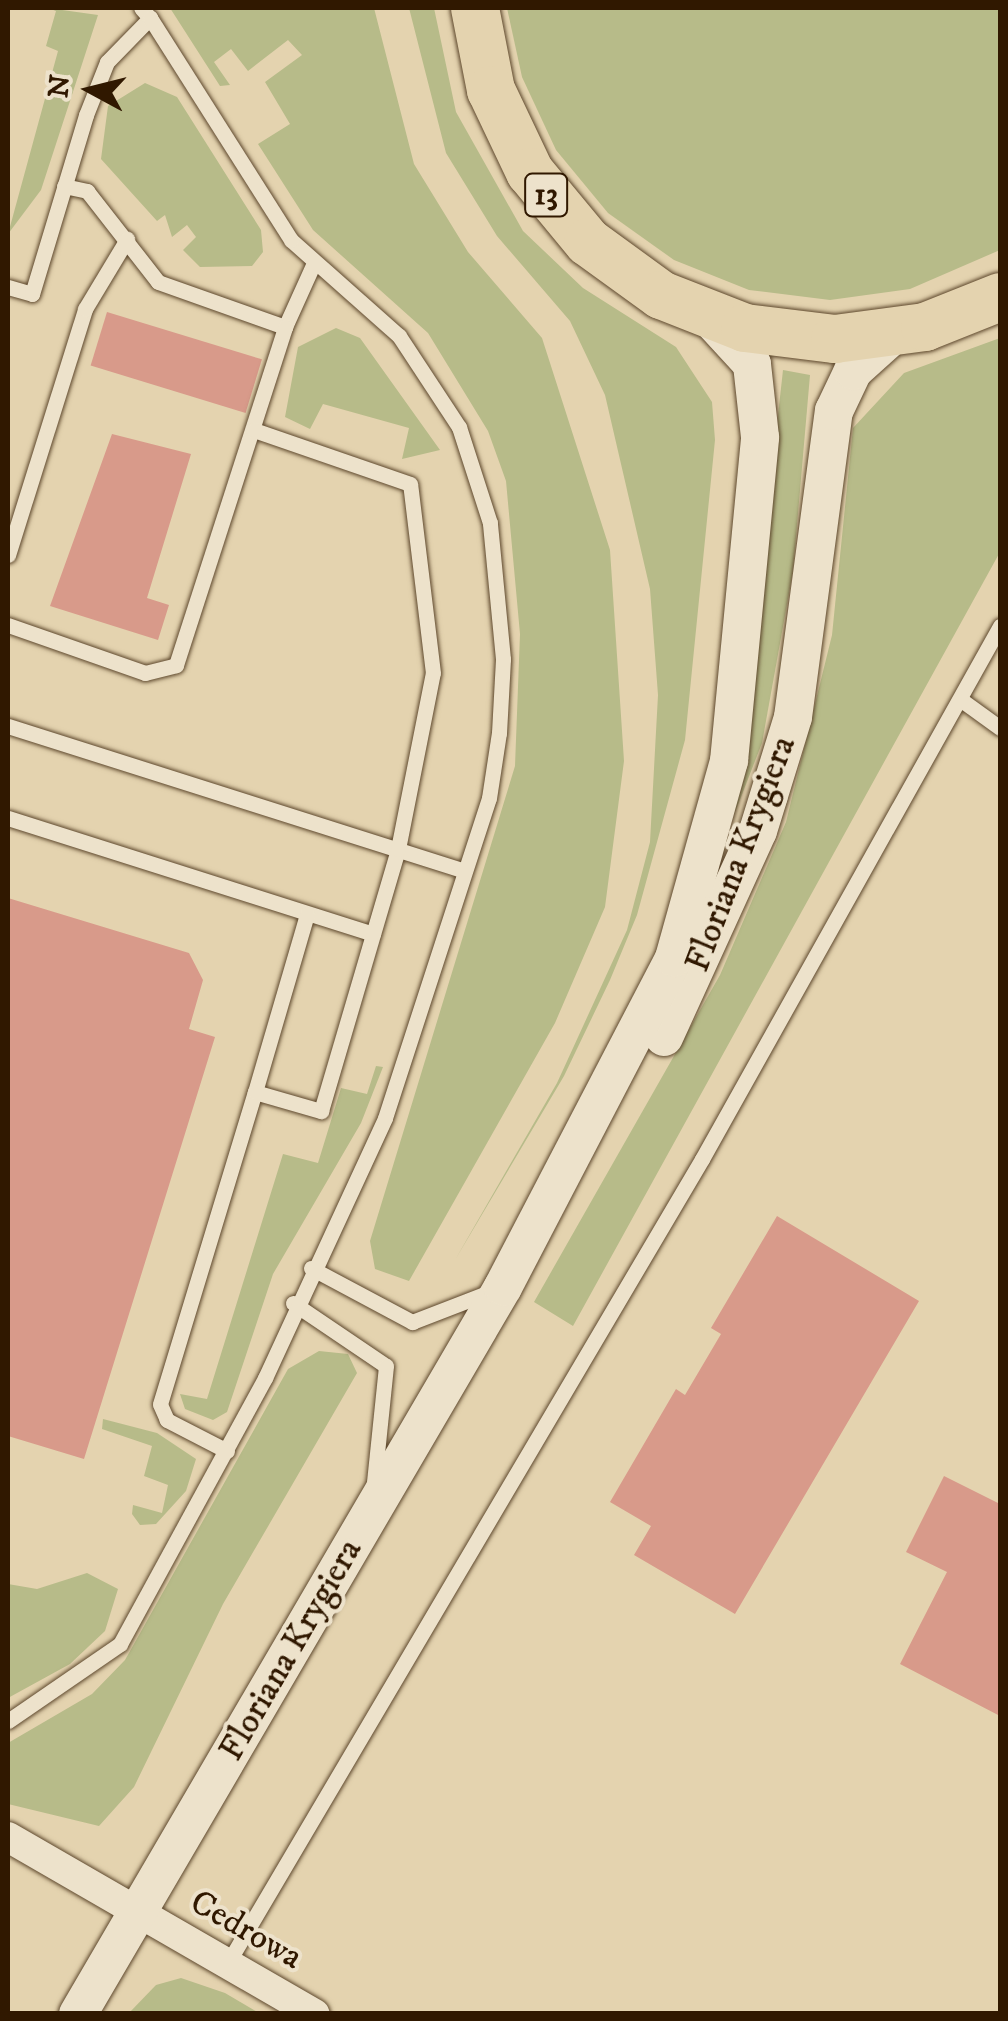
<!DOCTYPE html>
<html>
<head>
<meta charset="utf-8">
<style>
	body { margin:0 }
	#map { position:relative; width:1008px; height:2021px; overflow:hidden; background:#e4d3af; font-family:"IM FELL DW Pica",serif }
	div>[style] { position:absolute }
	.green>* { inset:0; background:#b7bb89 }
	.building>* { inset:0; background:#d89a8a; transform-origin:0 0 }
	.roads { filter:drop-shadow(0 0 2px #5d472c) drop-shadow(0 0 2px #5d472c) }
	.service>* { height:15px; margin:-7.5px; padding:0 7.5px; transform-origin:7.5px; border-radius:7.5px; background:#ede2cb }
	.minor>* { height:30px; margin:-15px; padding:0 15px; transform-origin:15px; border-radius:15px; background:#ede2cb }
	.tertiary>* { height:38px; margin:-19px; padding:0 19px; transform-origin:19px; border-radius:19px; background:#ede2cb }
	.primary>* { height:48px; margin:-24px; padding:0 24px; transform-origin:24px; border-radius:24px; background:#e4d3af }
	span { translate:-50% -50%; white-space:nowrap; text-align:center; line-height:1.15; -webkit-text-stroke:8px #ede2cb; paint-order:stroke }
	.shield-label span { padding:2px 8px; background:#ede2cb; border:2px solid; border-radius:8px; -webkit-text-stroke-width:0 }
	.shield-label { font-size:32px; color:#301800; font-weight:700 }
	.street-label { font-size:35px; color:#301800 }
	.frame { position:absolute; inset:0; border:10px solid #301800; pointer-events:none }
	.north { position:absolute; left:40px; top:40px; width:100px; height:100px; -webkit-text-stroke:8px #ede2cb; paint-order:stroke; rotate:277deg; font-size:28px; font-weight:700; line-height:40px; text-align:center; color:#301800 }
	.north::after { content:''; display:block; margin:auto; width:35px; height:45px; background:#301800; clip-path:polygon(50% 0,100% 100%,50% 72%,0 100%) }
</style>
</head>
<body>
<div id="map">
	<div class="green">
		<i style="clip-path:polygon(48px 8px,98px 15px,41px 190px,8px 234px,58px 51px,46px 46px,56px 11px)"></i>
		<i style="clip-path:polygon(170px 8px,374px 8px,414px 164px,468px 252px,542px 338px,610px 550px,624px 761px,605px 907px,555px 1023px,409px 1281px,375px 1269px,370px 1241px,515px 766px,520px 634px,506px 481px,488px 431px,428px 333px,313px 230px,258px 144px,290px 124px,265px 82px,302px 55px,288px 40px,248px 71px,231px 49px,214px 62px,230px 85px,220px 86px)"></i>
		<i style="clip-path:polygon(409px 8px,434px 8px,456px 112px,523px 231px,583px 288px,676px 347px,712px 402px,715px 440px,685px 740px,637px 915px,610px 980px,564px 1076px,455px 1260px,557px 1083px,627px 930px,650px 842px,658px 695px,650px 589px,605px 395px,570px 321px,497px 236px,446px 153px)"></i>
		<i style="clip-path:polygon(507px 8px,1000px 8px,1000px 250px,910px 289px,830px 300px,749px 290px,674px 260px,608px 213px,556px 150px,522px 77px)"></i>
		<i style="clip-path:polygon(145px 83px,177px 97px,261px 230px,263px 252px,252px 266px,200px 267px,183px 250px,196px 237px,187px 225px,172px 237px,165px 215px,157px 221px,101px 159px,108px 106px)"></i>
		<i style="clip-path:polygon(336px 328px,360px 338px,440px 450px,402px 459px,409px 428px,323px 404px,310px 429px,285px 417px,298px 347px)"></i>
		<i style="clip-path:polygon(1000px 338px,1000px 552px,573px 1326px,534px 1302px,720px 975px,786px 822px,832px 635px,853px 428px,904px 373px)"></i>
		<i style="clip-path:polygon(783px 370px,810px 375px,793px 571px,762px 743px,734px 815px)"></i>
		<i style="clip-path:polygon(376px 1066px,383px 1067px,361px 1123px,273px 1274px,227px 1412px,213px 1420px,185px 1409px,180px 1394px,207px 1399px,283px 1154px,318px 1163px,341px 1088px,367px 1094px)"></i>
		<i style="clip-path:polygon(319px 1351px,348px 1354px,357px 1373px,223px 1604px,134px 1787px,99px 1826px,8px 1804px,8px 1743px,92px 1694px,125px 1660px,288px 1369px)"></i>
		<i style="clip-path:polygon(103px 1419px,157px 1433px,196px 1459px,186px 1491px,156px 1524px,140px 1525px,132px 1514px,133px 1505px,162px 1513px,168px 1485px,144px 1476px,152px 1446px,102px 1429px)"></i>
		<i style="clip-path:polygon(87px 1573px,118px 1589px,105px 1631px,70px 1664px,8px 1698px,8px 1584px,37px 1589px)"></i>
		<i style="clip-path:polygon(181px 1978px,225px 1993px,259px 2013px,129px 2013px,156px 1985px)"></i>
	</div>
	<div class="building">
		<i style="left:107px;top:312px;width:162px;height:56px;rotate:17deg"></i>
		<i style="clip-path:polygon(112px 434px,191px 454px,147px 598px,169px 605px,158px 640px,50px 606px)"></i>
		<i style="clip-path:polygon(8px 898px,189px 953px,203px 980px,189px 1029px,215px 1037px,84px 1459px,8px 1436px)"></i>
		<i style="clip-path:polygon(777px 1216px,919px 1301px,735px 1614px,634px 1555px,651px 1526px,610px 1502px,676px 1389px,685px 1395px,721px 1334px,711px 1328px)"></i>
		<i style="clip-path:polygon(944px 1476px,1000px 1504px,1000px 1716px,900px 1664px,947px 1572px,906px 1552px)"></i>
	</div>
	<div class="roads">
		<div class="service">
			<i style="left:64px;top:186px;width:24px;rotate:12deg"></i>
			<i style="left:87px;top:191px;width:115px;rotate:52deg"></i>
			<i style="left:158px;top:282px;width:135px;rotate:19.5deg"></i>
			<i style="left:285px;top:327px;width:68px;rotate:-65.7deg"></i>
			<i style="left:8px;top:287px;width:25px;rotate:16deg"></i>
			<i style="left:32px;top:294px;width:187px;rotate:-73.2deg"></i>
			<i style="left:86px;top:115px;width:57px;rotate:-68.4deg"></i>
			<i style="left:107px;top:62px;width:62px;rotate:-45.7deg"></i>
			<i style="left:150px;top:18px;width:13px;rotate:-132deg"></i>
			<i style="left:8px;top:555px;width:258px;rotate:-72.6deg"></i>
			<i style="left:85px;top:309px;width:82px;rotate:-59deg"></i>
			<i style="left:8px;top:625px;width:145px;rotate:19.3deg"></i>
			<i style="left:145px;top:673px;width:32px;rotate:-14deg"></i>
			<i style="left:176px;top:665px;width:355px;rotate:-72.1deg"></i>
			<i style="left:960px;top:699px;width:49px;rotate:35.9deg"></i>
			<i style="left:8px;top:726px;width:479px;rotate:17.6deg"></i>
			<i style="left:8px;top:818px;width:383px;rotate:17.6deg"></i>
			<i style="left:255px;top:1092px;width:185px;rotate:-73.7deg"></i>
			<i style="left:311px;top:1268px;width:115px;rotate:28.1deg"></i>
			<i style="left:412px;top:1322px;width:86px;rotate:-21.2deg"></i>
			<i style="left:293px;top:1303px;width:112px;rotate:34.1deg"></i>
			<i style="left:386px;top:1366px;width:117px;rotate:95.9deg"></i>
			<i style="left:227px;top:1451px;width:68px;rotate:-152.7deg"></i>
			<i style="left:167px;top:1420px;width:17px;rotate:-114deg"></i>
			<i style="left:160px;top:1404px;width:326px;rotate:-73.1deg"></i>
			<i style="left:255px;top:1092px;width:69px;rotate:16.1deg"></i>
			<i style="left:321px;top:1111px;width:273px;rotate:-73.6deg"></i>
			<i style="left:398px;top:849px;width:179px;rotate:-78.8deg"></i>
			<i style="left:433px;top:673px;width:190px;rotate:-96.9deg"></i>
			<i style="left:410px;top:484px;width:165px;rotate:-160.9deg"></i>
			<i style="left:8px;top:1721px;width:136px;rotate:-34.5deg"></i>
			<i style="left:120px;top:1644px;width:303px;rotate:-61.4deg"></i>
			<i style="left:265px;top:1378px;width:286px;rotate:-65.2deg"></i>
			<i style="left:385px;top:1118px;width:336px;rotate:-72deg"></i>
			<i style="left:489px;top:798px;width:66px;rotate:-81.3deg"></i>
			<i style="left:499px;top:733px;width:74px;rotate:-86.9deg"></i>
			<i style="left:503px;top:659px;width:137px;rotate:-95.5deg"></i>
			<i style="left:490px;top:523px;width:101px;rotate:-107.9deg"></i>
			<i style="left:459px;top:427px;width:109px;rotate:-123.4deg"></i>
			<i style="left:399px;top:336px;width:144px;rotate:-138.4deg"></i>
			<i style="left:291px;top:240px;width:263px;rotate:-122.4deg"></i>
			<i style="left:229px;top:1961px;width:931px;rotate:-59.47deg"></i>
			<i style="left:702px;top:1159px;width:611px;rotate:-60.79deg"></i>
		</div>
		<div class="minor">
			<i style="left:8px;top:1837px;width:354px;rotate:30deg"></i>
		</div>
		<div class="tertiary">
			<i style="left:664px;top:1037px;width:226px;rotate:-65.5deg"></i>
			<i style="left:758px;top:831px;width:119px;rotate:-72.9deg"></i>
			<i style="left:793px;top:717px;width:309px;rotate:-82.4deg"></i>
			<i style="left:834px;top:411px;width:44px;rotate:-64.6deg"></i>
			<i style="left:853px;top:371px;width:57px;rotate:-42.1deg"></i>
			<i style="left:78px;top:2014px;width:842px;rotate:-59.69deg"></i>
			<i style="left:503px;top:1287px;width:371px;rotate:-62.5deg"></i>
			<i style="left:674px;top:958px;width:205px;rotate:-74.4deg"></i>
			<i style="left:729px;top:761px;width:325px;rotate:-84.5deg"></i>
			<i style="left:760px;top:437px;width:73px;rotate:-96.3deg"></i>
			<i style="left:752px;top:364px;width:64px;rotate:-132.5deg"></i>
		</div>
		<div class="primary">
			<i style="left:475px;top:8px;width:84px;rotate:79deg"></i>
			<i style="left:491px;top:90px;width:91px;rotate:64.6deg"></i>
			<i style="left:530px;top:172px;width:91px;rotate:50.4deg"></i>
			<i style="left:588px;top:242px;width:90px;rotate:36deg"></i>
			<i style="left:661px;top:295px;width:90px;rotate:21.4deg"></i>
			<i style="left:745px;top:328px;width:91px;rotate:7deg"></i>
			<i style="left:835px;top:339px;width:91px;rotate:-7.6deg"></i>
			<i style="left:925px;top:327px;width:81px;rotate:-21.8deg"></i>
		</div>
	</div>
	<div class="shield-label">
		<span style="left:546px;top:195px">13</span>
	</div>
	<div class="street-label">
		<span style="left:741px;top:854px;rotate:-69deg">Floriana Krygiera</span>
		<span style="left:291px;top:1650px;rotate:-60deg">Floriana Krygiera</span>
		<span style="left:246px;top:1930px;rotate:30deg">Cedrowa</span>
	</div>
	<div class="frame"></div>
	<div class="north">N</div>
</div>
</body>
</html>
